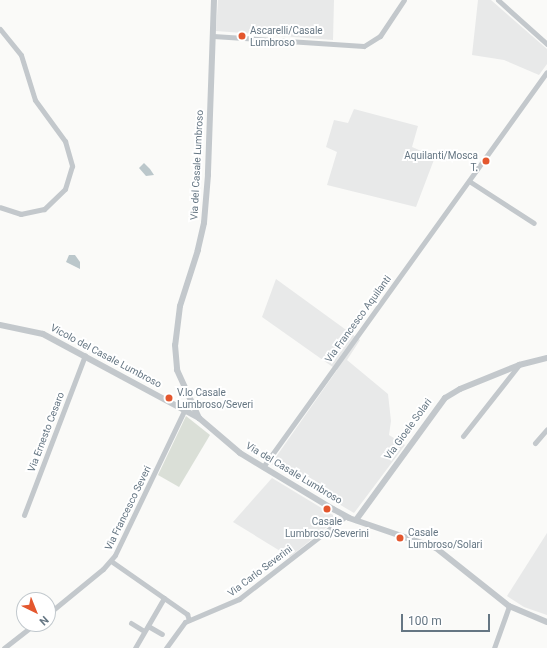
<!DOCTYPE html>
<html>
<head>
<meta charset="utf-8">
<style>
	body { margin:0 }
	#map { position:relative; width:547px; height:648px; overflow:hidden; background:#fafaf8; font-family:Roboto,sans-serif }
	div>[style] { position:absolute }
	.built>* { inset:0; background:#e8e9e9 }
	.green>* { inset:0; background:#dadfd7 }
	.water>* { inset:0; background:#bbc7cb }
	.minor>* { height:5px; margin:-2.5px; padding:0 2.5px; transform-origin:2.5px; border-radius:2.5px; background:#c3c8cc }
	.tertiary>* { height:6px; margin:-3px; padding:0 3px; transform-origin:3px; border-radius:3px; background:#c3c8cc }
	.dots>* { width:11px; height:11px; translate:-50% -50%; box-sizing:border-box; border:2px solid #fff; border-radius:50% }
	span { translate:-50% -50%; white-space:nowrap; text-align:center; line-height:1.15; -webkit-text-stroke:4px #fff; paint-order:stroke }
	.poi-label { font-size:10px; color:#657683 }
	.left { translate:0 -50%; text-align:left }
	.right { translate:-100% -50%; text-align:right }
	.street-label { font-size:10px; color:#657683 }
	.north { position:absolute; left:16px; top:592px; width:40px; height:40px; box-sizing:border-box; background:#fff; border:1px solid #c1c8cd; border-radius:50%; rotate:137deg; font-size:11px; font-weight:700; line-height:16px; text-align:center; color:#657683 }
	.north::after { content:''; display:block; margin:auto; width:14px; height:18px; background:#e4572e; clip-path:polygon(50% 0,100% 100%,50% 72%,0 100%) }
	.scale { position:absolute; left:401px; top:614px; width:89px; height:18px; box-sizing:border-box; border:2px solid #657683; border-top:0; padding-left:5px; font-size:12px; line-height:14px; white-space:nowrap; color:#657683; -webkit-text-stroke:3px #fff; paint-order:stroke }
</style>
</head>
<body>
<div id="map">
	<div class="built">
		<i style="clip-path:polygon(218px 0,334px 0,333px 40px,216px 31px)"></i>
		<i style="clip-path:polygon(478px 0,491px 0,547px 49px,547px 64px,539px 75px,504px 60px,472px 55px)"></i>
		<i style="clip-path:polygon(354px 109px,418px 126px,412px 147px,435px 157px,416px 207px,327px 185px,337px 152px,326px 147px,334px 120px,348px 123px)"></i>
		<i style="clip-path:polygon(276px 279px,360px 340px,347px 360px,388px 394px,391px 421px,389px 435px,405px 445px,354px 513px,271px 464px,337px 370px,262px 317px)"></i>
		<i style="clip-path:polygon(272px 478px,338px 518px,290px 557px,233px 522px)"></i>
		<i style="clip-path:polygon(547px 533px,547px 615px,524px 607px,507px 596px)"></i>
	</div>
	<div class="green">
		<i style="clip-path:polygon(186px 416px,210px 435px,179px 487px,158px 475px)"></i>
	</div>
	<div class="water">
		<i style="clip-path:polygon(144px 163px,150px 169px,154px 175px,146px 176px,139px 168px)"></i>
		<i style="clip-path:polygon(69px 255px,75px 255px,80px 262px,80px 269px,66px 262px)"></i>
	</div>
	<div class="minor">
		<i style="left:498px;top:0;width:66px;rotate:41.9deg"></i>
		<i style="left:0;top:29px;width:33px;rotate:51deg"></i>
		<i style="left:21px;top:55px;width:47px;rotate:72.7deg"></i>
		<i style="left:35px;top:100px;width:51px;rotate:53.8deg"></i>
		<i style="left:65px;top:141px;width:26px;rotate:74deg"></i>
		<i style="left:72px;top:166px;width:24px;rotate:107deg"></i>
		<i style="left:65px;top:189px;width:29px;rotate:136deg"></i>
		<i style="left:44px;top:209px;width:24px;rotate:168deg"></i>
		<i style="left:21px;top:214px;width:22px;rotate:-162deg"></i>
		<i style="left:213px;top:36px;width:151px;rotate:3.8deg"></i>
		<i style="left:364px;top:46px;width:19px;rotate:-32deg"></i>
		<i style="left:380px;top:36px;width:43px;rotate:-56.3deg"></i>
		<i style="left:469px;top:181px;width:77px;rotate:32.9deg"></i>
		<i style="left:463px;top:436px;width:89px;rotate:-51.8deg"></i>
		<i style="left:535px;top:443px;width:18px;rotate:-49deg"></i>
		<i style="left:263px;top:467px;width:486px;rotate:-54.3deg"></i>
		<i style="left:24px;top:515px;width:171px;rotate:-69.1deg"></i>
		<i style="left:111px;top:561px;width:93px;rotate:34.9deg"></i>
		<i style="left:187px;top:614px;width:6px;rotate:72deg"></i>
		<i style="left:48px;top:614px;width:71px;rotate:-39.3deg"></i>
		<i style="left:103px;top:569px;width:18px;rotate:-49deg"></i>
		<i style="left:115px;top:555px;width:162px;rotate:-64.4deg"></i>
		<i style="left:131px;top:623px;width:15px;rotate:32deg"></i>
		<i style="left:148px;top:626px;width:16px;rotate:30deg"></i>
		<i style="left:4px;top:648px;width:39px;rotate:-38deg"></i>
		<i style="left:135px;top:648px;width:58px;rotate:-59.9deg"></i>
		<i style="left:166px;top:648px;width:32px;rotate:-54deg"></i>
		<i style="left:185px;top:622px;width:59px;rotate:-23.1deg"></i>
		<i style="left:239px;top:599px;width:135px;rotate:-37.8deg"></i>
		<i style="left:494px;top:648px;width:45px;rotate:-70.3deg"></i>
	</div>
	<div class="tertiary">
		<i style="left:214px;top:0;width:175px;rotate:92deg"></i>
		<i style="left:208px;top:175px;width:48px;rotate:94.8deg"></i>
		<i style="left:204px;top:223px;width:28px;rotate:103deg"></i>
		<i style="left:198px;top:250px;width:59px;rotate:107.8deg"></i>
		<i style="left:180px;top:306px;width:39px;rotate:97deg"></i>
		<i style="left:175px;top:345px;width:25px;rotate:85deg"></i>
		<i style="left:177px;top:370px;width:53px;rotate:65.4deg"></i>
		<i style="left:199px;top:418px;width:54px;rotate:40.5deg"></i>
		<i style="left:240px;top:453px;width:109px;rotate:31.1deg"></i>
		<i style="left:333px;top:509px;width:18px;rotate:29deg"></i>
		<i style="left:349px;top:518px;width:92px;rotate:19deg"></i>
		<i style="left:436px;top:548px;width:93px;rotate:38.5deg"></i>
		<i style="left:509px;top:606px;width:41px;rotate:22.8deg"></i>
		<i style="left:0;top:325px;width:44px;rotate:11.8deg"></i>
		<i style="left:43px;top:334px;width:177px;rotate:28.3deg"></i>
		<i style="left:356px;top:520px;width:151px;rotate:-53.9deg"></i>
		<i style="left:445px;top:398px;width:17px;rotate:-31deg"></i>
		<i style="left:460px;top:389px;width:64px;rotate:-22.1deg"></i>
		<i style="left:519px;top:365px;width:29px;rotate:-14deg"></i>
	</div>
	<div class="dots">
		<i style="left:242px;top:36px;background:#e4572e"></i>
		<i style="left:486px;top:161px;background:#e4572e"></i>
		<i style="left:169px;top:398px;background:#e4572e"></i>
		<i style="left:327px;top:509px;background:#e4572e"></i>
		<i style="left:400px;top:538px;background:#e4572e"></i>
	</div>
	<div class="poi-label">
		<span class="left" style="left:250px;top:36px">Ascarelli/Casale<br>Lumbroso</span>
		<span class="right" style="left:478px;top:161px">Aquilanti/Mosca<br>T.</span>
		<span class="left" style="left:177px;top:398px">V.lo Casale<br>Lumbroso/Severi</span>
		<span style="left:327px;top:527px">Casale<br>Lumbroso/Severini</span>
		<span class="left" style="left:408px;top:538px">Casale<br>Lumbroso/Solari</span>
	</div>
	<div class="street-label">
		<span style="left:197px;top:165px;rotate:-87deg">Via del Casale Lumbroso</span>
		<span style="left:358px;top:319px;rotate:-54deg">Via Francesco Aquilanti</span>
		<span style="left:106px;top:356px;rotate:28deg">Vicolo del Casale Lumbroso</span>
		<span style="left:408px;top:429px;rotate:-54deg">Via Gioele Solari</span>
		<span style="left:46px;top:432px;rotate:-69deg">Via Ernesto Cesaro</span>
		<span style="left:294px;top:473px;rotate:31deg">Via del Casale Lumbroso</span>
		<span style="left:128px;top:508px;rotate:-64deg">Via Francesco Severi</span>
		<span style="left:260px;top:571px;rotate:-37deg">Via Carlo Severini</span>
	</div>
	<div class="north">N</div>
	<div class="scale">100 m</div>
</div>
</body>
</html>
